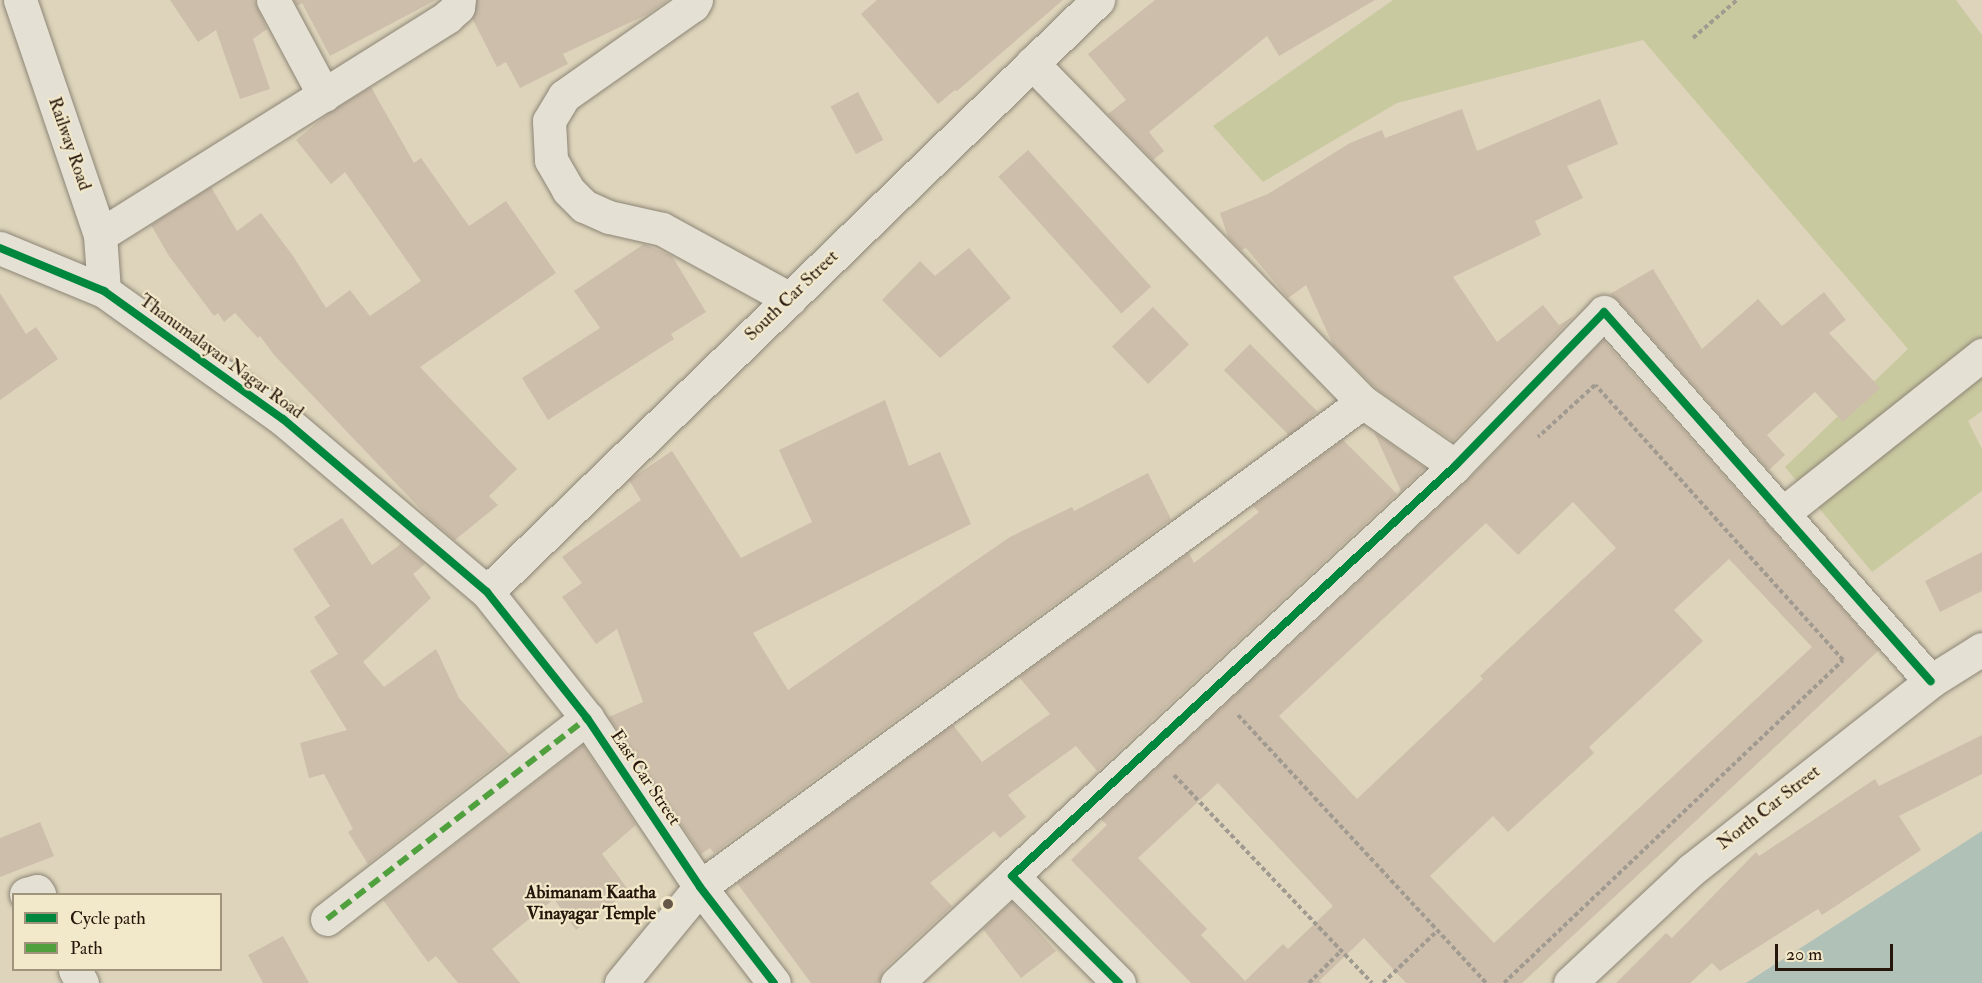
<!DOCTYPE html>
<html>
<head>
<meta charset="utf-8">
<style>
	body { margin:0 }
	#map { position:relative; width:1982px; height:983px; overflow:hidden; background:#ddd4bb; font-family:"IM FELL Double Pica",serif }
	div>[style] { position:absolute }
	.green>* { inset:0; background:#c9c9a0 }
	.water>* { inset:0; background:#b0c1b7 }
	.building>* { inset:0; background:#cdbeab; transform-origin:0 0 }
	.path>* { height:4px; margin-top:-2px; transform-origin:0; background:repeating-linear-gradient(90deg,#a09a90 0 4.5px,transparent 0 7.5px) }
	.roads { filter:drop-shadow(0 0 2px #8d8576) drop-shadow(0 0 2px #8d8576) }
	.street>* { height:33px; margin:-16.5px; padding:0 16.5px; transform-origin:16.5px; border-radius:16.5px; background:#e4e0d3 }
	.quiet>* { height:6px; margin-top:-3px; transform-origin:0; background:repeating-linear-gradient(90deg,#50a03e 0 12px,transparent 0 18px) }
	.cycleway>* { height:8px; margin:-4px; padding:0 4px; transform-origin:4px; border-radius:4px; background:#00873e }
	.dots>* { width:16px; height:16px; translate:-50% -50%; box-sizing:border-box; border:3px solid #f2e8ca; border-radius:50% }
	span { translate:-50% -50%; white-space:nowrap; text-align:center; line-height:1.15; -webkit-text-stroke:4.5px #f2e8ca; paint-order:stroke }
	.street-label { font-size:18px; color:#25150a }
	.poi-label { font-size:18px; color:#25150a; font-weight:700 }
	.right { translate:-100% -50%; text-align:right }
	.legend { position:absolute; left:12px; top:893px; width:210px; height:78px; box-sizing:border-box; background:#f2e8ca; border:2px solid #a0947d; margin:0; padding:8px 10px; list-style:none; font-size:18px; color:#25150a }
	.legend li { display:flex; align-items:center; gap:12px; height:30px }
	.legend b { width:30px; border:2px solid #a0947d }
	.scale { position:absolute; left:1775px; top:944px; width:118px; height:27px; box-sizing:border-box; border:3px solid #25150a; border-top:0; padding-left:8px; font-size:18px; line-height:21px; white-space:nowrap; color:#25150a; -webkit-text-stroke:4px #f2e8ca; paint-order:stroke }
</style>
</head>
<body>
<div id="map">
	<div class="green">
		<i style="clip-path:polygon(1393px 0,1956px 0,1982px 35px,1982px 411px,1968px 421px,1982px 449px,1982px 491px,1872px 572px,1785px 467px,1908px 349px,1643px 40px,1397px 103px,1263px 182px,1213px 126px)"></i>
	</div>
	<div class="water">
		<i style="clip-path:polygon(1982px 831px,1982px 983px,1746px 983px)"></i>
	</div>
	<div class="building">
		<i style="clip-path:polygon(170px 0,254px 0,267px 29px,253px 39px,270px 89px,240px 99px,216px 30px,198px 42px)"></i>
		<i style="clip-path:polygon(294px 0,436px 0,330px 56px,302px 3px,297px 6px)"></i>
		<i style="clip-path:polygon(477px 0,668px 0,648px 14px,563px 54px,568px 64px,520px 88px,506px 62px,497px 67px,472px 18px)"></i>
		<i style="clip-path:polygon(877px 0,1063px 0,957px 91px,955px 90px,938px 104px,861px 14px)"></i>
		<i style="clip-path:polygon(1155px 0,1375px 0,1279px 56px,1267px 36px,1149px 132px,1164px 151px,1153px 160px,1108px 114px,1126px 100px,1088px 54px)"></i>
		<i style="clip-path:polygon(371px 87px,414px 163px,421px 158px,469px 226px,506px 201px,556px 273px,420px 367px,517px 469px,489px 496px,498px 505px,455px 540px,429px 518px,275px 356px,260px 336px,258px 338px,235px 313px,224px 322px,218px 313px,214px 316px,169px 256px,151px 225px,211px 187px,237px 231px,261px 213px,293px 256px,326px 308px,350px 290px,370px 316px,421px 281px,345px 172px,331px 184px,296px 140px,329px 113px)"></i>
		<i style="left:858px;top:92px;width:54px;height:31px;rotate:62deg"></i>
		<i style="clip-path:polygon(1600px 99px,1618px 144px,1567px 166px,1583px 198px,1535px 221px,1541px 235px,1453px 277px,1497px 342px,1543px 305px,1559px 325px,1574px 316px,1453px 441px,1375px 388px,1333px 345px,1306px 285px,1288px 298px,1246px 248px,1241px 250px,1228px 237px,1220px 213px,1268px 194px,1350px 143px,1382px 130px,1385px 138px,1462px 109px,1477px 151px)"></i>
		<i style="left:1028px;top:150px;width:184px;height:40px;rotate:48deg"></i>
		<i style="clip-path:polygon(644px 244px,672px 256px,706px 312px,671px 334px,674px 339px,548px 420px,522px 378px,600px 328px,574px 291px)"></i>
		<i style="clip-path:polygon(969px 248px,1011px 298px,940px 358px,882px 300px,920px 261px,935px 276px)"></i>
		<i style="clip-path:polygon(1653px 269px,1702px 349px,1758px 299px,1782px 326px,1824px 292px,1846px 320px,1829px 333px,1880px 388px,1843px 422px,1815px 392px,1767px 435px,1785px 455px,1769px 470px,1618px 300px,1610px 294px)"></i>
		<i style="clip-path:polygon(0 293px,26px 334px,36px 327px,58px 359px,0 400px)"></i>
		<i style="left:1153px;top:307px;width:52px;height:57px;rotate:46deg"></i>
		<i style="clip-path:polygon(evenodd,1603px 340px,1879px 650px,1522px 983px,1406px 983px,1364px 938px,1319px 981px,1322px 983px,1191px 983px,1071px 860px,1107px 825px,1101px 819px,1468px 480px,1603px 340px,1573px 502px,1616px 548px,1480px 676px,1483px 679px,1357px 799px,1279px 716px,1486px 523px,1518px 555px,1573px 502px,1603px 340px,1729px 559px,1812px 647px,1494px 943px,1430px 876px,1493px 816px,1508px 832px,1594px 753px,1589px 747px,1703px 641px,1674px 610px,1729px 559px,1603px 340px,1218px 783px,1333px 906px,1288px 949px,1283px 944px,1245px 981px,1201px 935px,1207px 929px,1138px 858px,1218px 783px)"></i>
		<i style="left:1250px;top:344px;width:95px;height:37px;rotate:45deg"></i>
		<i style="clip-path:polygon(885px 400px,909px 466px,940px 452px,971px 524px,753px 633px,788px 690px,1010px 537px,1072px 507px,1074px 511px,1148px 473px,1171px 519px,714px 853px,710px 848px,701px 854px,609px 717px,643px 702px,617px 629px,596px 644px,562px 597px,582px 583px,562px 557px,641px 500px,629px 480px,672px 451px,741px 558px,812px 522px,779px 450px)"></i>
		<i style="clip-path:polygon(1374px 432px,1425px 468px,1401px 491px)"></i>
		<i style="clip-path:polygon(1343px 440px,1397px 494px,1097px 771px,1076px 746px,1008px 795px,1026px 817px,1000px 838px,994px 831px,930px 883px,952px 906px,884px 969px,879px 983px,811px 983px,737px 883px,953px 725px,982px 762px,1050px 714px,1019px 677px,1189px 553px,1194px 563px,1259px 512px,1253px 506px)"></i>
		<i style="clip-path:polygon(342px 518px,372px 565px,401px 544px,425px 564px,413px 574px,431px 598px,363px 662px,384px 687px,436px 649px,459px 698px,509px 754px,368px 864px,348px 832px,353px 829px,324px 774px,309px 778px,300px 743px,347px 730px,310px 671px,338px 654px,314px 617px,330px 606px,293px 549px)"></i>
		<i style="clip-path:polygon(1982px 552px,1982px 591px,1940px 612px,1925px 581px)"></i>
		<i style="clip-path:polygon(1982px 735px,1982px 774px,1899px 816px,1921px 850px,1822px 915px,1818px 909px,1720px 971px,1712px 963px,1690px 983px,1616px 983px,1666px 933px,1672px 938px,1756px 852px,1759px 856px,1875px 779px,1879px 786px)"></i>
		<i style="clip-path:polygon(583px 745px,636px 825px,602px 854px,629px 891px,576px 930px,554px 899px,492px 949px,520px 983px,458px 983px,436px 956px,428px 962px,383px 900px)"></i>
		<i style="clip-path:polygon(40px 822px,54px 856px,0 877px,0 838px)"></i>
		<i style="clip-path:polygon(1012px 902px,1056px 951px,1021px 978px,983px 929px)"></i>
		<i style="clip-path:polygon(283px 936px,309px 983px,263px 983px,248px 955px)"></i>
	</div>
	<div class="path">
		<i style="left:1693px;top:38px;width:58px;rotate:-40.8deg"></i>
		<i style="left:1238px;top:715px;width:365px;rotate:47.2deg"></i>
		<i style="left:1174px;top:775px;width:287px;rotate:46.4deg"></i>
		<i style="left:1309px;top:983px;width:44px;rotate:-45deg"></i>
		<i style="left:1383px;top:983px;width:75px;rotate:-43.9deg"></i>
		<i style="left:1504px;top:983px;width:468px;rotate:-43.6deg"></i>
		<i style="left:1843px;top:660px;width:370px;rotate:-132deg"></i>
		<i style="left:1595px;top:385px;width:77px;rotate:137.6deg"></i>
	</div>
	<div class="roads">
		<div class="street">
			<i style="left:20px;top:0;width:248px;rotate:71.2deg"></i>
			<i style="left:100px;top:235px;width:56px;rotate:85.9deg"></i>
			<i style="left:273px;top:0;width:108px;rotate:61.8deg"></i>
			<i style="left:696px;top:0;width:6px;rotate:121deg"></i>
			<i style="left:693px;top:5px;width:158px;rotate:144.8deg"></i>
			<i style="left:564px;top:96px;width:29px;rotate:121deg"></i>
			<i style="left:549px;top:121px;width:39px;rotate:87deg"></i>
			<i style="left:551px;top:160px;width:34px;rotate:60deg"></i>
			<i style="left:568px;top:190px;width:23px;rotate:45deg"></i>
			<i style="left:584px;top:206px;width:27px;rotate:24deg"></i>
			<i style="left:609px;top:217px;width:54px;rotate:12.8deg"></i>
			<i style="left:662px;top:229px;width:146px;rotate:28.7deg"></i>
			<i style="left:1032px;top:63px;width:474px;rotate:45.7deg"></i>
			<i style="left:1363px;top:402px;width:112px;rotate:34.8deg"></i>
			<i style="left:100px;top:235px;width:410px;rotate:-32.1deg"></i>
			<i style="left:447px;top:17px;width:15px;rotate:-42deg"></i>
			<i style="left:458px;top:7px;width:7px;rotate:-82deg"></i>
			<i style="left:0;top:248px;width:113px;rotate:22.5deg"></i>
			<i style="left:104px;top:291px;width:220px;rotate:35.6deg"></i>
			<i style="left:283px;top:419px;width:267px;rotate:40.3deg"></i>
			<i style="left:487px;top:592px;width:161px;rotate:51.6deg"></i>
			<i style="left:587px;top:718px;width:203px;rotate:56.2deg"></i>
			<i style="left:700px;top:887px;width:121px;rotate:52.4deg"></i>
			<i style="left:1782px;top:514px;width:256px;rotate:-38.5deg"></i>
			<i style="left:487px;top:592px;width:851px;rotate:-44.1deg"></i>
			<i style="left:26px;top:894px;width:11px;rotate:-15deg"></i>
			<i style="left:37px;top:891px;width:4px;rotate:56deg"></i>
			<i style="left:327px;top:919px;width:329px;rotate:-37.7deg"></i>
			<i style="left:75px;top:970px;width:15px;rotate:62deg"></i>
			<i style="left:621px;top:983px;width:124px;rotate:-50.5deg"></i>
			<i style="left:700px;top:887px;width:821px;rotate:-36.19deg"></i>
			<i style="left:897px;top:983px;width:157px;rotate:-42.9deg"></i>
			<i style="left:1119px;top:983px;width:151px;rotate:-135deg"></i>
			<i style="left:1012px;top:876px;width:604px;rotate:-42.78deg"></i>
			<i style="left:1455px;top:466px;width:214px;rotate:-45.9deg"></i>
			<i style="left:1604px;top:312px;width:493px;rotate:48.5deg"></i>
			<i style="left:1570px;top:983px;width:166px;rotate:-43deg"></i>
			<i style="left:1691px;top:870px;width:305px;rotate:-38.2deg"></i>
			<i style="left:1931px;top:681px;width:60px;rotate:-32.1deg"></i>
		</div>
	</div>
	<div class="quiet">
		<i style="left:327px;top:919px;width:329px;rotate:-37.7deg"></i>
	</div>
	<div class="cycleway">
		<i style="left:0;top:248px;width:113px;rotate:22.5deg"></i>
		<i style="left:104px;top:291px;width:220px;rotate:35.6deg"></i>
		<i style="left:283px;top:419px;width:267px;rotate:40.3deg"></i>
		<i style="left:487px;top:592px;width:161px;rotate:51.6deg"></i>
		<i style="left:587px;top:718px;width:203px;rotate:56.2deg"></i>
		<i style="left:700px;top:887px;width:121px;rotate:52.4deg"></i>
		<i style="left:1119px;top:983px;width:151px;rotate:-135deg"></i>
		<i style="left:1012px;top:876px;width:604px;rotate:-42.78deg"></i>
		<i style="left:1455px;top:466px;width:214px;rotate:-45.9deg"></i>
		<i style="left:1604px;top:312px;width:493px;rotate:48.5deg"></i>
	</div>
	<div class="dots">
		<i style="left:668px;top:904px;background:#655848"></i>
	</div>
	<div class="street-label">
		<span style="left:69px;top:144px;rotate:71deg">Railway Road</span>
		<span style="left:792px;top:296px;rotate:-44deg">South Car Street</span>
		<span style="left:221px;top:357px;rotate:36deg">Thanumalayan Nagar Road</span>
		<span style="left:645px;top:778px;rotate:56deg">East Car Street</span>
		<span style="left:1769px;top:808px;rotate:-38deg">North Car Street</span>
	</div>
	<div class="poi-label">
		<span class="right" style="left:656px;top:904px">Abimanam Kaatha<br>Vinayagar Temple</span>
	</div>
	<ul class="legend">
	<li><b style="height:8px;background:#00873e"></b>Cycle path</li>
	<li><b style="height:8px;background:#50a03e"></b>Path</li>
	</ul>
	<div class="scale">20 m</div>
</div>
</body>
</html>
